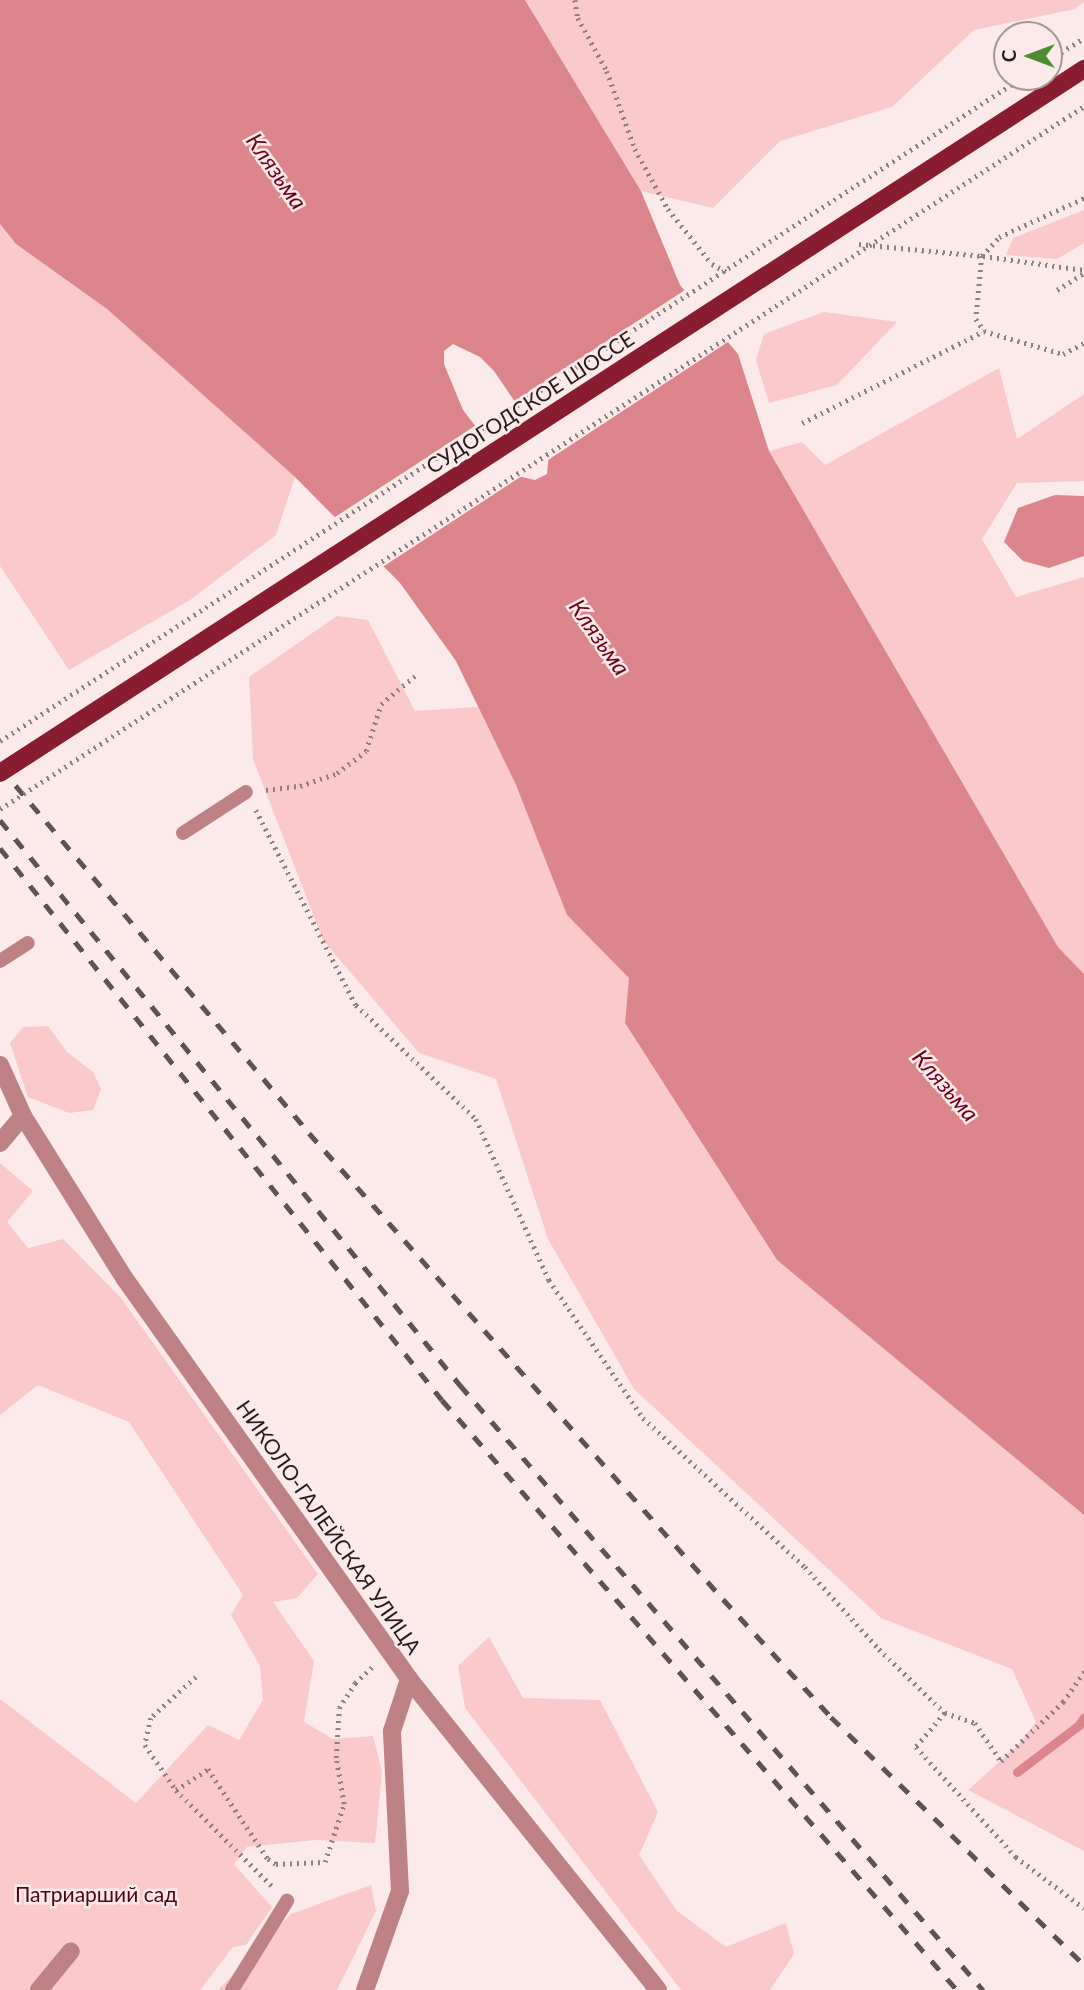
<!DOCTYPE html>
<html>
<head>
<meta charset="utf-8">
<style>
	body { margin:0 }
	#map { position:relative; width:1084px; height:1990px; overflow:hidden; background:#fce9e9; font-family:Lato,sans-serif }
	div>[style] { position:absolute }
	.green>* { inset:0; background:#fac9ca }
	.water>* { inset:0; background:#dc858a }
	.pier>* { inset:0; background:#fce9e9 }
	.stream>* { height:9px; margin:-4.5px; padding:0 4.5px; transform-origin:4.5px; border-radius:4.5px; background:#dc858a }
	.path>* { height:4.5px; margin-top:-2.25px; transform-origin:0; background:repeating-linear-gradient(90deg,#8f8080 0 2px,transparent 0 7px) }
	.lane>* { height:14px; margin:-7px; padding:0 7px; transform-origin:7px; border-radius:7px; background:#bf8284 }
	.street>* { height:18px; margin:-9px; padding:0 9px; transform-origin:9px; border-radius:9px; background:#bf8284 }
	.rail>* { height:5px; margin-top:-2.5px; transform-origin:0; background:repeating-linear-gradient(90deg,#605253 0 12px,transparent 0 24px) }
	.path-bridge>* { height:4.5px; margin-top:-2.25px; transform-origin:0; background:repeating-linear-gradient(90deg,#8f8080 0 2px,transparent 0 7px) }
	.primary-bridge>* { height:18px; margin:-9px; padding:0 9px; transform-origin:9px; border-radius:9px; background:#891d30 }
	span { translate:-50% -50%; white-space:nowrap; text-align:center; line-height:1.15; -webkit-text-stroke:5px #fce9e9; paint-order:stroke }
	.street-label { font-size:21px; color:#261b1c }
	.park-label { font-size:21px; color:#530215 }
	.water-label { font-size:23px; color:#6f001e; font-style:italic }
	.north { position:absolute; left:993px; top:21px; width:70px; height:70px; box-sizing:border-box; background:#fce9e9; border:2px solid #a69797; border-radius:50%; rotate:270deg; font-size:19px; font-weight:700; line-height:28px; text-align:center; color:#261b1c }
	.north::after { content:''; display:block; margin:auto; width:24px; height:32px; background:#4c8d2f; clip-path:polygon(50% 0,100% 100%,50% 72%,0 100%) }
</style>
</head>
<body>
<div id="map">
	<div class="green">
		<i style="clip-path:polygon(525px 0,1084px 0,1084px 2px,1075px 9px,974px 30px,892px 107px,780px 141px,713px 208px,641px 191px)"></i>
		<i style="clip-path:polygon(1084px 210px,1084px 243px,1057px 259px,1006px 255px,1013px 238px)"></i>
		<i style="clip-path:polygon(0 224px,16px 244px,107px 309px,295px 477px,276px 535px,190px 600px,69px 670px,0 566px)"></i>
		<i style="clip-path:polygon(824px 312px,897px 322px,837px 385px,769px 403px,756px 360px,764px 334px)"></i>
		<i style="clip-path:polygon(999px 368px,1017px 439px,1084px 394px,1084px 481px,1017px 483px,982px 539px,1016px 597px,1084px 577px,1084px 974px,1058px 947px,769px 451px,802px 442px,825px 465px)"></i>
		<i style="clip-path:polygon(337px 616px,368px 620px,415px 711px,478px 707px,516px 785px,567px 915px,629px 978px,625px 1023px,777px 1260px,1084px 1515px,1084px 1851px,968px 1790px,1018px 1745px,1036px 1722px,1012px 1669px,881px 1618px,634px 1389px,548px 1239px,496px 1079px,419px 1053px,323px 940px,253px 759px,249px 677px)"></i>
		<i style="clip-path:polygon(48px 1026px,67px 1052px,93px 1072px,101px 1089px,93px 1110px,69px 1113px,28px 1097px,10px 1043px,23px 1027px)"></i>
		<i style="clip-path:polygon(0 1163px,33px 1191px,7px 1222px,28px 1248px,63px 1239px,121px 1298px,318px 1574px,297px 1598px,273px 1602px,314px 1661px,304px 1722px,333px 1739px,373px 1736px,382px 1772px,375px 1843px,316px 1840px,247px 1847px,234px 1864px,272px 1907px,246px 1945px,233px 1947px,200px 1990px,0 1990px,0 1699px,136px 1803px,208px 1725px,239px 1740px,263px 1700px,260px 1666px,231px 1615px,243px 1595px,129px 1422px,38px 1385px,0 1415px)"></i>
		<i style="clip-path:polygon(489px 1637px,523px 1698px,600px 1700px,658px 1812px,639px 1855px,677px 1911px,726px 1947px,786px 1923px,794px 1954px,770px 1990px,681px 1990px,465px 1708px,458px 1666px)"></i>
		<i style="clip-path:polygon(371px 1885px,376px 1911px,337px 1990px,218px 1990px,291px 1914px)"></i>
	</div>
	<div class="water">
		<i style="clip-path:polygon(evenodd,0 0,525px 0,641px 191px,680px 285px,738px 354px,769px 451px,1058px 947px,1084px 974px,1084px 1515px,777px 1260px,625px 1023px,629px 978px,567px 915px,516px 785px,456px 661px,400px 583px,295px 477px,107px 309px,16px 244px,0 224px,0 0,453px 344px,480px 357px,494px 371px,549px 452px,547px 474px,535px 480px,513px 475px,463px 410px,444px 364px,444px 351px,453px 344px)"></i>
		<i style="clip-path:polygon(1055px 495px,1084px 496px,1084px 556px,1049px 568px,1023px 561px,1004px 542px,1018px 508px)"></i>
	</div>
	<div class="pier">
		<i style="clip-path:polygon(688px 288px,731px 340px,545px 462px,546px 453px,512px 403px)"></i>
		<i style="clip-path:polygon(478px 424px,515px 472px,525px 474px,381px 568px,332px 519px)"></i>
	</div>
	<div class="stream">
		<i style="left:1017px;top:1772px;width:78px;rotate:-37.2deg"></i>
		<i style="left:1079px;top:1725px;width:9px;rotate:-58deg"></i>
	</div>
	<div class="path">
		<i style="left:575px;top:0;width:18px;rotate:81deg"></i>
		<i style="left:578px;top:18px;width:60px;rotate:61.3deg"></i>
		<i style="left:607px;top:71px;width:83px;rotate:70.3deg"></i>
		<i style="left:635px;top:149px;width:68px;rotate:61.2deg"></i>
		<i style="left:668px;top:209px;width:70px;rotate:51.3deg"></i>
		<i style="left:712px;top:264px;width:17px;rotate:28deg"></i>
		<i style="left:1049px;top:60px;width:41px;rotate:-32.2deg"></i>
		<i style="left:859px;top:244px;width:124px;rotate:5.6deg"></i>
		<i style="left:982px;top:256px;width:63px;rotate:95.4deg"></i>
		<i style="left:976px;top:319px;width:14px;rotate:56deg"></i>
		<i style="left:984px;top:331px;width:82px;rotate:16.2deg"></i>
		<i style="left:1063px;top:354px;width:24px;rotate:-28deg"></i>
		<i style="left:982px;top:256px;width:25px;rotate:-48deg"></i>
		<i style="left:999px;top:237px;width:94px;rotate:-24.6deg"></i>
		<i style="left:983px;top:256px;width:102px;rotate:7.9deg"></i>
		<i style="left:1057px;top:290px;width:32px;rotate:-32deg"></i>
		<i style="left:802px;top:423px;width:204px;rotate:-26.8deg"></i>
		<i style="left:266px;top:790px;width:34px;rotate:-7deg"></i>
		<i style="left:300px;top:786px;width:39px;rotate:-19deg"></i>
		<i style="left:337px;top:773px;width:36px;rotate:-37deg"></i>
		<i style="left:366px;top:751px;width:49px;rotate:-72.3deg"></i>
		<i style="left:381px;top:704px;width:47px;rotate:-39.8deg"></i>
		<i style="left:256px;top:810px;width:219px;rotate:62.9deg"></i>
		<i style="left:356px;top:1005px;width:166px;rotate:43.5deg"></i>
		<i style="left:476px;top:1119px;width:177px;rotate:65.6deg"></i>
		<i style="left:549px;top:1280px;width:167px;rotate:55.7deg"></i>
		<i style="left:643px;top:1418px;width:220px;rotate:42.6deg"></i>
		<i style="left:805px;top:1567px;width:110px;rotate:47.9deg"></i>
		<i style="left:879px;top:1649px;width:92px;rotate:44.1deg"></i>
		<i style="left:945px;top:1713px;width:32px;rotate:18deg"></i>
		<i style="left:975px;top:1723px;width:46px;rotate:55.6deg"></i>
		<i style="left:1001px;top:1761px;width:86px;rotate:-43.6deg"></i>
		<i style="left:1063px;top:1702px;width:37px;rotate:-55deg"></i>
		<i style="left:196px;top:1677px;width:61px;rotate:137.7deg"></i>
		<i style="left:151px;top:1718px;width:28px;rotate:103deg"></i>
		<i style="left:145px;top:1745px;width:55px;rotate:55.4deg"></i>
		<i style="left:176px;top:1790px;width:136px;rotate:45deg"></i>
		<i style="left:945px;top:1713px;width:45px;rotate:130.5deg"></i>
		<i style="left:916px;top:1747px;width:149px;rotate:47.7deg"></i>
		<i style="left:1016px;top:1857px;width:85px;rotate:36.9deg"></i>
		<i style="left:176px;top:1790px;width:38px;rotate:-33deg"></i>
		<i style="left:208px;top:1769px;width:108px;rotate:56.3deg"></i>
		<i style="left:268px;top:1859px;width:9px;rotate:32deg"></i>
		<i style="left:276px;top:1864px;width:49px;rotate:-2.3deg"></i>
		<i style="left:325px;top:1862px;width:61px;rotate:-71.9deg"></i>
		<i style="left:344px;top:1804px;width:47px;rotate:-99.9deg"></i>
		<i style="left:336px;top:1758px;width:50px;rotate:-86.6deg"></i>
		<i style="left:339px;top:1708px;width:30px;rotate:-57deg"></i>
		<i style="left:355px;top:1683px;width:23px;rotate:-43deg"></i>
	</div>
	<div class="lane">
		<i style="left:183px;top:833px;width:75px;rotate:-33.1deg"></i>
		<i style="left:0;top:961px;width:33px;rotate:-33deg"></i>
		<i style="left:232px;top:1990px;width:105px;rotate:-58.3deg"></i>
	</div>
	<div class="street">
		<i style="left:0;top:1065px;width:56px;rotate:65.7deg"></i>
		<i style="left:23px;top:1116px;width:192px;rotate:58deg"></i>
		<i style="left:125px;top:1279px;width:491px;rotate:54.6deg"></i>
		<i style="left:409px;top:1679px;width:398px;rotate:51.3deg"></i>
		<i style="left:0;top:1143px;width:35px;rotate:-50deg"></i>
		<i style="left:39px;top:1990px;width:50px;rotate:-50.6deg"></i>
		<i style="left:365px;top:1990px;width:105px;rotate:-70.5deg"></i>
		<i style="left:400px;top:1891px;width:160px;rotate:-92.9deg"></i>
		<i style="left:392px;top:1731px;width:55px;rotate:-71.9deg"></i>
	</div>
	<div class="rail">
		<i style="left:0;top:767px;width:479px;rotate:49.8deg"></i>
		<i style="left:309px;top:1133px;width:623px;rotate:48.38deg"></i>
		<i style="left:723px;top:1599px;width:160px;rotate:47.5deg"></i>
		<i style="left:831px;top:1717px;width:354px;rotate:44.4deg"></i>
		<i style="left:0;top:820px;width:729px;rotate:50.85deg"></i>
		<i style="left:460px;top:1385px;width:800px;rotate:49.16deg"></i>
		<i style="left:0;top:848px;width:707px;rotate:51.31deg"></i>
		<i style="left:442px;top:1400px;width:783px;rotate:48.88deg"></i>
	</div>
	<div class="path-bridge">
		<i style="left:0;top:741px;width:1220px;rotate:-32.99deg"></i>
		<i style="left:0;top:809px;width:1292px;rotate:-32.96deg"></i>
	</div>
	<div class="primary-bridge">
		<i style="left:0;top:773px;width:1293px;rotate:-33deg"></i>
	</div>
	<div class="street-label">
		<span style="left:530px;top:402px;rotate:-33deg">СУДОГОДСКОЕ ШОССЕ</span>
		<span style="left:329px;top:1527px;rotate:55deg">НИКОЛО-ГАЛЕЙСКАЯ УЛИЦА</span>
	</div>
	<div class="park-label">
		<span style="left:96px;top:1894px">Патриарший сад</span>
	</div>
	<div class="water-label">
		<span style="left:277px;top:171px;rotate:55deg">Клязьма</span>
		<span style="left:600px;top:637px;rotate:55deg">Клязьма</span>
		<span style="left:946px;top:1085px;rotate:49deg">Клязьма</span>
	</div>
	<div class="north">С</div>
</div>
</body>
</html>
